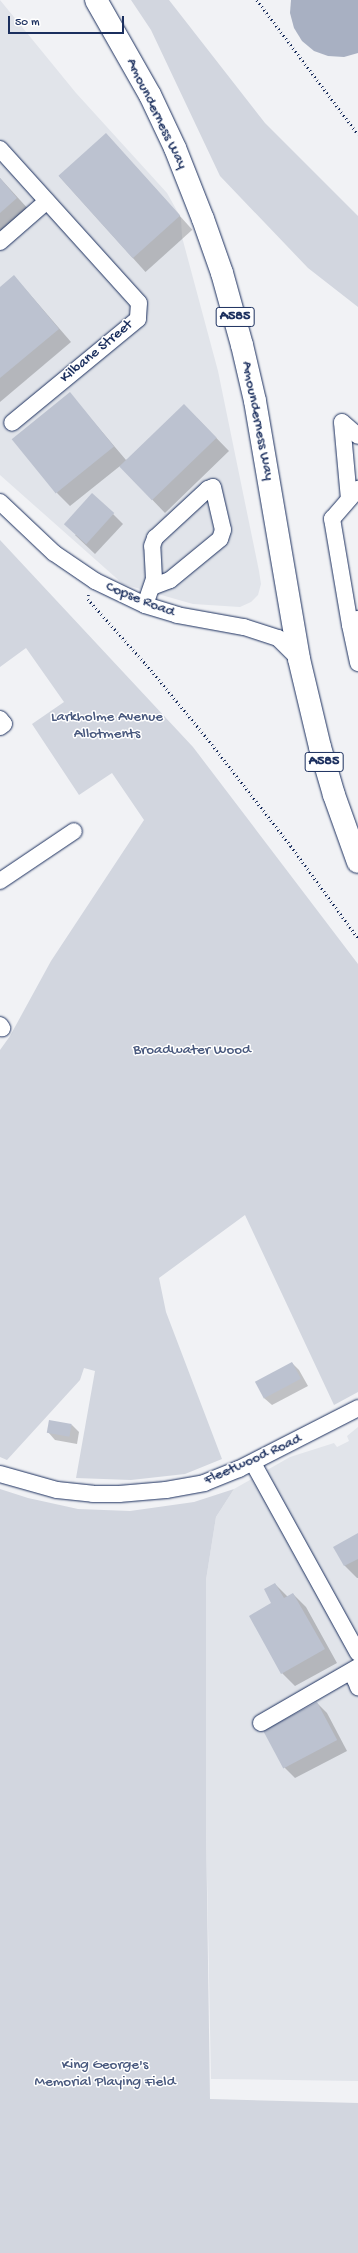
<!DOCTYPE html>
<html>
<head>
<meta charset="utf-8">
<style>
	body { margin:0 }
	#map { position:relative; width:358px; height:2253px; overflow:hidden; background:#f1f2f5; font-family:"Gochi Hand",sans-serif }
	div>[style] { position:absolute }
	.built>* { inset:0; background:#e1e4ea }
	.green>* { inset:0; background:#d2d6df }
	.water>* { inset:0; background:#a8b0c2 }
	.shadow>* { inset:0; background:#0003; transform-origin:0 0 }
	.building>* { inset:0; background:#bcc2d0; transform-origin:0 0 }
	.path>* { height:2.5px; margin-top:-1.25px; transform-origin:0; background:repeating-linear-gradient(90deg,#1b2f5e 0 1px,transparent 0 4px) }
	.roads { filter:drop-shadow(0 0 1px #1b2f5e) drop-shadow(0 0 1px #1b2f5e) }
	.minor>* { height:16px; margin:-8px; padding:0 8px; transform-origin:8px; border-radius:8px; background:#fff }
	.highway>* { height:22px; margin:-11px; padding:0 11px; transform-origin:11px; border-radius:11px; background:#fff }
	span { translate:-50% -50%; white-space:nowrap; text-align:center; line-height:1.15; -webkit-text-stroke:3px #fff; paint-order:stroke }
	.shield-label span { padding:1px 3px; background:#fff; border:1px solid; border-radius:3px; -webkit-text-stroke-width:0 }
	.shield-label { font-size:14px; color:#1b2f5e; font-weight:700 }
	.street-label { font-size:15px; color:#1b2f5e }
	.park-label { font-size:15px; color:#49597e }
	.scale { position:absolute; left:8px; top:16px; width:116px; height:18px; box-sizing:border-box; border:2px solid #1b2f5e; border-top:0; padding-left:5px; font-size:12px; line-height:14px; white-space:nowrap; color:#1b2f5e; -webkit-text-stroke:3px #fff; paint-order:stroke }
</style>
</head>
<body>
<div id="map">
	<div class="built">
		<i style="clip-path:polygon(0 0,76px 93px,167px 193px,181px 218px,182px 237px,218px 371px,259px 571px,261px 584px,258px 595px,251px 602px,240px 607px,193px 604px,123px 584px,0 475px)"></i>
		<i style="clip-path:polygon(358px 1427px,358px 2081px,211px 2079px,206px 1825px,206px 1580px,216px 1517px,234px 1489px,290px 1457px,334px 1443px,337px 1447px,349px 1441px,347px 1436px)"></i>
	</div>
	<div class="green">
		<i style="clip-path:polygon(131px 0,169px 0,265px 123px,358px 216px,358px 307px,308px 268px,220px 176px,151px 30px)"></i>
		<i style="clip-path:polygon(0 540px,193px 747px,358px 964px,358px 1392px,334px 1405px,245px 1215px,159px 1278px,166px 1312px,222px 1459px,185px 1474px,131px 1480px,76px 1478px,95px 1371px,84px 1368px,80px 1380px,7px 1460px,0 1457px,0 1050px,10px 1036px,51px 961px,144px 820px,112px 773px,79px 795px,32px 724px,64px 702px,26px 648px,0 667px)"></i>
		<i style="clip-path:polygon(0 1489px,28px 1498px,78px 1509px,130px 1511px,194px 1502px,234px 1489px,216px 1517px,206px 1580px,206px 1825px,210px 2099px,358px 2103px,358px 2253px,0 2253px)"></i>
	</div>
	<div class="water">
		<i style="clip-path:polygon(291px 0,358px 0,358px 53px,344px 57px,328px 56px,314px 51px,302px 41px,294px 28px,290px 13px)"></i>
	</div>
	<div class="shadow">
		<i style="left:106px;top:134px;width:129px;height:63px;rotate:48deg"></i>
		<i style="clip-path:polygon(0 178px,30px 211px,4px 234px,0 230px)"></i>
		<i style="clip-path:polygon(14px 276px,71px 342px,0 402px,0 288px)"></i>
		<i style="clip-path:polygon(70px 394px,126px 460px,197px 418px,229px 451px,165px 513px,120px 466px,70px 506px,57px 493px)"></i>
		<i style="clip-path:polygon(113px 514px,123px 524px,95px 554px,75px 535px)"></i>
		<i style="clip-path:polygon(292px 1363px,299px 1370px,308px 1386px,272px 1405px,264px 1398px)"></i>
		<i style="clip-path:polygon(72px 1425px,79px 1432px,77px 1444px,55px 1440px,48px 1432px)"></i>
		<i style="clip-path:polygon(358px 1535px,358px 1578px,357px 1578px,345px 1566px,335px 1547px)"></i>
		<i style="clip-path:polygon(275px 1584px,288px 1597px,293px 1594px,306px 1607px,337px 1663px,295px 1686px,282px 1673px,273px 1604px)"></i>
		<i style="clip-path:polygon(317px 1703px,327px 1713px,347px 1751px,295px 1778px,285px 1768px,266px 1732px)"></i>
	</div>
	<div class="building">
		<i style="left:106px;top:133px;width:111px;height:64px;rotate:48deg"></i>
		<i style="clip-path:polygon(0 178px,17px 198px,0 213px)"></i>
		<i style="clip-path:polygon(14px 275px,59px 329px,0 378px,0 287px)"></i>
		<i style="left:70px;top:392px;width:70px;height:75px;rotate:51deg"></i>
		<i style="left:184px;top:404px;width:47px;height:90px;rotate:46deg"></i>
		<i style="left:92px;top:493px;width:30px;height:42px;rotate:42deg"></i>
		<i style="left:292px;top:1362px;width:19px;height:42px;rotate:62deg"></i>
		<i style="left:49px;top:1420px;width:23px;height:13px;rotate:10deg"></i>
		<i style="clip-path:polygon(358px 1533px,358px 1559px,344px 1566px,333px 1547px)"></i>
		<i style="clip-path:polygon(275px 1583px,284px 1598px,293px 1593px,325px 1649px,281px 1674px,249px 1616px,271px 1603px,264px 1589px)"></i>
		<i style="left:317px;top:1702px;width:43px;height:61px;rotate:62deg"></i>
	</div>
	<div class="path">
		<i style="left:257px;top:0;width:168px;rotate:53deg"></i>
		<i style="left:89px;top:595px;width:4px;rotate:104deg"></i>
		<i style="left:88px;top:599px;width:87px;rotate:48.3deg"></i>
		<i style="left:146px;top:664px;width:96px;rotate:50.5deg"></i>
		<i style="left:207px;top:738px;width:137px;rotate:52.1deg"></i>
		<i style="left:291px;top:846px;width:114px;rotate:53.9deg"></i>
	</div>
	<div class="roads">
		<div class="minor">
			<i style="left:0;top:149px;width:207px;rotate:47.9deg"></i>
			<i style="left:139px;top:303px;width:16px;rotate:94deg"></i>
			<i style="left:138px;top:319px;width:163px;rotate:140.5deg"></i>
			<i style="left:0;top:242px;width:62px;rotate:-41.1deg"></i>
			<i style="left:349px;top:499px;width:77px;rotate:-95.2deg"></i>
			<i style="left:342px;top:422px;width:21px;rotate:41deg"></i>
			<i style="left:0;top:502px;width:74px;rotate:43.4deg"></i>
			<i style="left:54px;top:553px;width:50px;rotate:34.3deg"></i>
			<i style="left:95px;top:581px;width:55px;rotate:25.6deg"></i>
			<i style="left:145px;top:605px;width:34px;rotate:17deg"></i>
			<i style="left:177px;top:615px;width:68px;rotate:10.2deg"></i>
			<i style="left:244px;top:627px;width:36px;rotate:18deg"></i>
			<i style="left:278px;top:638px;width:30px;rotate:45deg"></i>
			<i style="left:145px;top:605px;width:28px;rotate:-71deg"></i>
			<i style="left:154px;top:579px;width:33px;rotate:-93deg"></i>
			<i style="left:152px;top:546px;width:9px;rotate:-69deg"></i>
			<i style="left:155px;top:538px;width:72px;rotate:-42.8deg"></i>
			<i style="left:208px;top:489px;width:5px;rotate:-22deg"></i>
			<i style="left:213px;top:487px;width:44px;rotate:76.9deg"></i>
			<i style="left:223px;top:530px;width:9px;rotate:108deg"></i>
			<i style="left:220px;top:539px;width:65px;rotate:140.6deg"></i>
			<i style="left:170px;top:580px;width:19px;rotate:159deg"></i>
			<i style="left:357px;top:619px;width:9px;rotate:139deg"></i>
			<i style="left:350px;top:625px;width:39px;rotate:78deg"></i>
			<i style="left:350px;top:625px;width:108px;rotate:-99.6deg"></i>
			<i style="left:332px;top:519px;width:40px;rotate:-49deg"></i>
			<i style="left:0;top:719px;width:6px;rotate:51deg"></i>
			<i style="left:4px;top:724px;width:5px;rotate:143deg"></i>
			<i style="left:0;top:881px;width:89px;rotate:-34deg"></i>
			<i style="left:0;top:1025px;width:4px;rotate:56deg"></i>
			<i style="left:253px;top:1463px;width:217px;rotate:61.1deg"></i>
			<i style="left:0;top:1474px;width:59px;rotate:15.7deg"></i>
			<i style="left:57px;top:1490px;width:36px;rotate:6deg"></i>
			<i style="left:93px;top:1494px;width:26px"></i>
			<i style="left:119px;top:1494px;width:47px;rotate:-4.9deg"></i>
			<i style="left:166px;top:1490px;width:39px;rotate:-10deg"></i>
			<i style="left:204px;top:1483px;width:38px;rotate:-22deg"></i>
			<i style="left:239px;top:1469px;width:134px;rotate:-27.1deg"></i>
			<i style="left:358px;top:1671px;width:9px;rotate:111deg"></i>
			<i style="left:355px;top:1679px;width:9px;rotate:69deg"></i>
			<i style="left:261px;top:1723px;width:112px;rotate:-30deg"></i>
		</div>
		<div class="highway">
			<i style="left:96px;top:0;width:109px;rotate:60.4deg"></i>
			<i style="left:150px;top:95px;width:59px;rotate:64.7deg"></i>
			<i style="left:175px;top:148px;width:76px;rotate:68.5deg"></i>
			<i style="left:203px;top:219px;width:57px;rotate:70.6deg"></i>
			<i style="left:222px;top:273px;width:75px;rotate:74.5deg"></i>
			<i style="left:242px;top:345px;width:57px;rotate:76.9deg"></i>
			<i style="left:255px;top:401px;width:262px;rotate:80.3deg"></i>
			<i style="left:299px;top:659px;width:90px;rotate:76.6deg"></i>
			<i style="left:320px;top:747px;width:50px;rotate:73.7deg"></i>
			<i style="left:334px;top:795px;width:71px;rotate:70.3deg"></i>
		</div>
	</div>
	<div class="shield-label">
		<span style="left:235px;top:317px">A585</span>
		<span style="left:324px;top:762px">A585</span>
	</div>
	<div class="street-label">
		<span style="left:156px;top:114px;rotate:64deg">Amounderness Way</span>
		<span style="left:97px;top:352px;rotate:-40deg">Kilbane Street</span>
		<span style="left:257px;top:421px;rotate:79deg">Amounderness Way</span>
		<span style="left:140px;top:600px;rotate:22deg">Copse Road</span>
		<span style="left:253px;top:1460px;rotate:-24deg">Fleetwood Road</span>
	</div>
	<div class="park-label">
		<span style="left:107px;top:726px">Larkholme Avenue<br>Allotments</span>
		<span style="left:192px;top:1051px">Broadwater Wood</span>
		<span style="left:105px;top:2074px">King George's<br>Memorial Playing Field</span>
	</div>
	<div class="scale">50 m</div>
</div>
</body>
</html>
